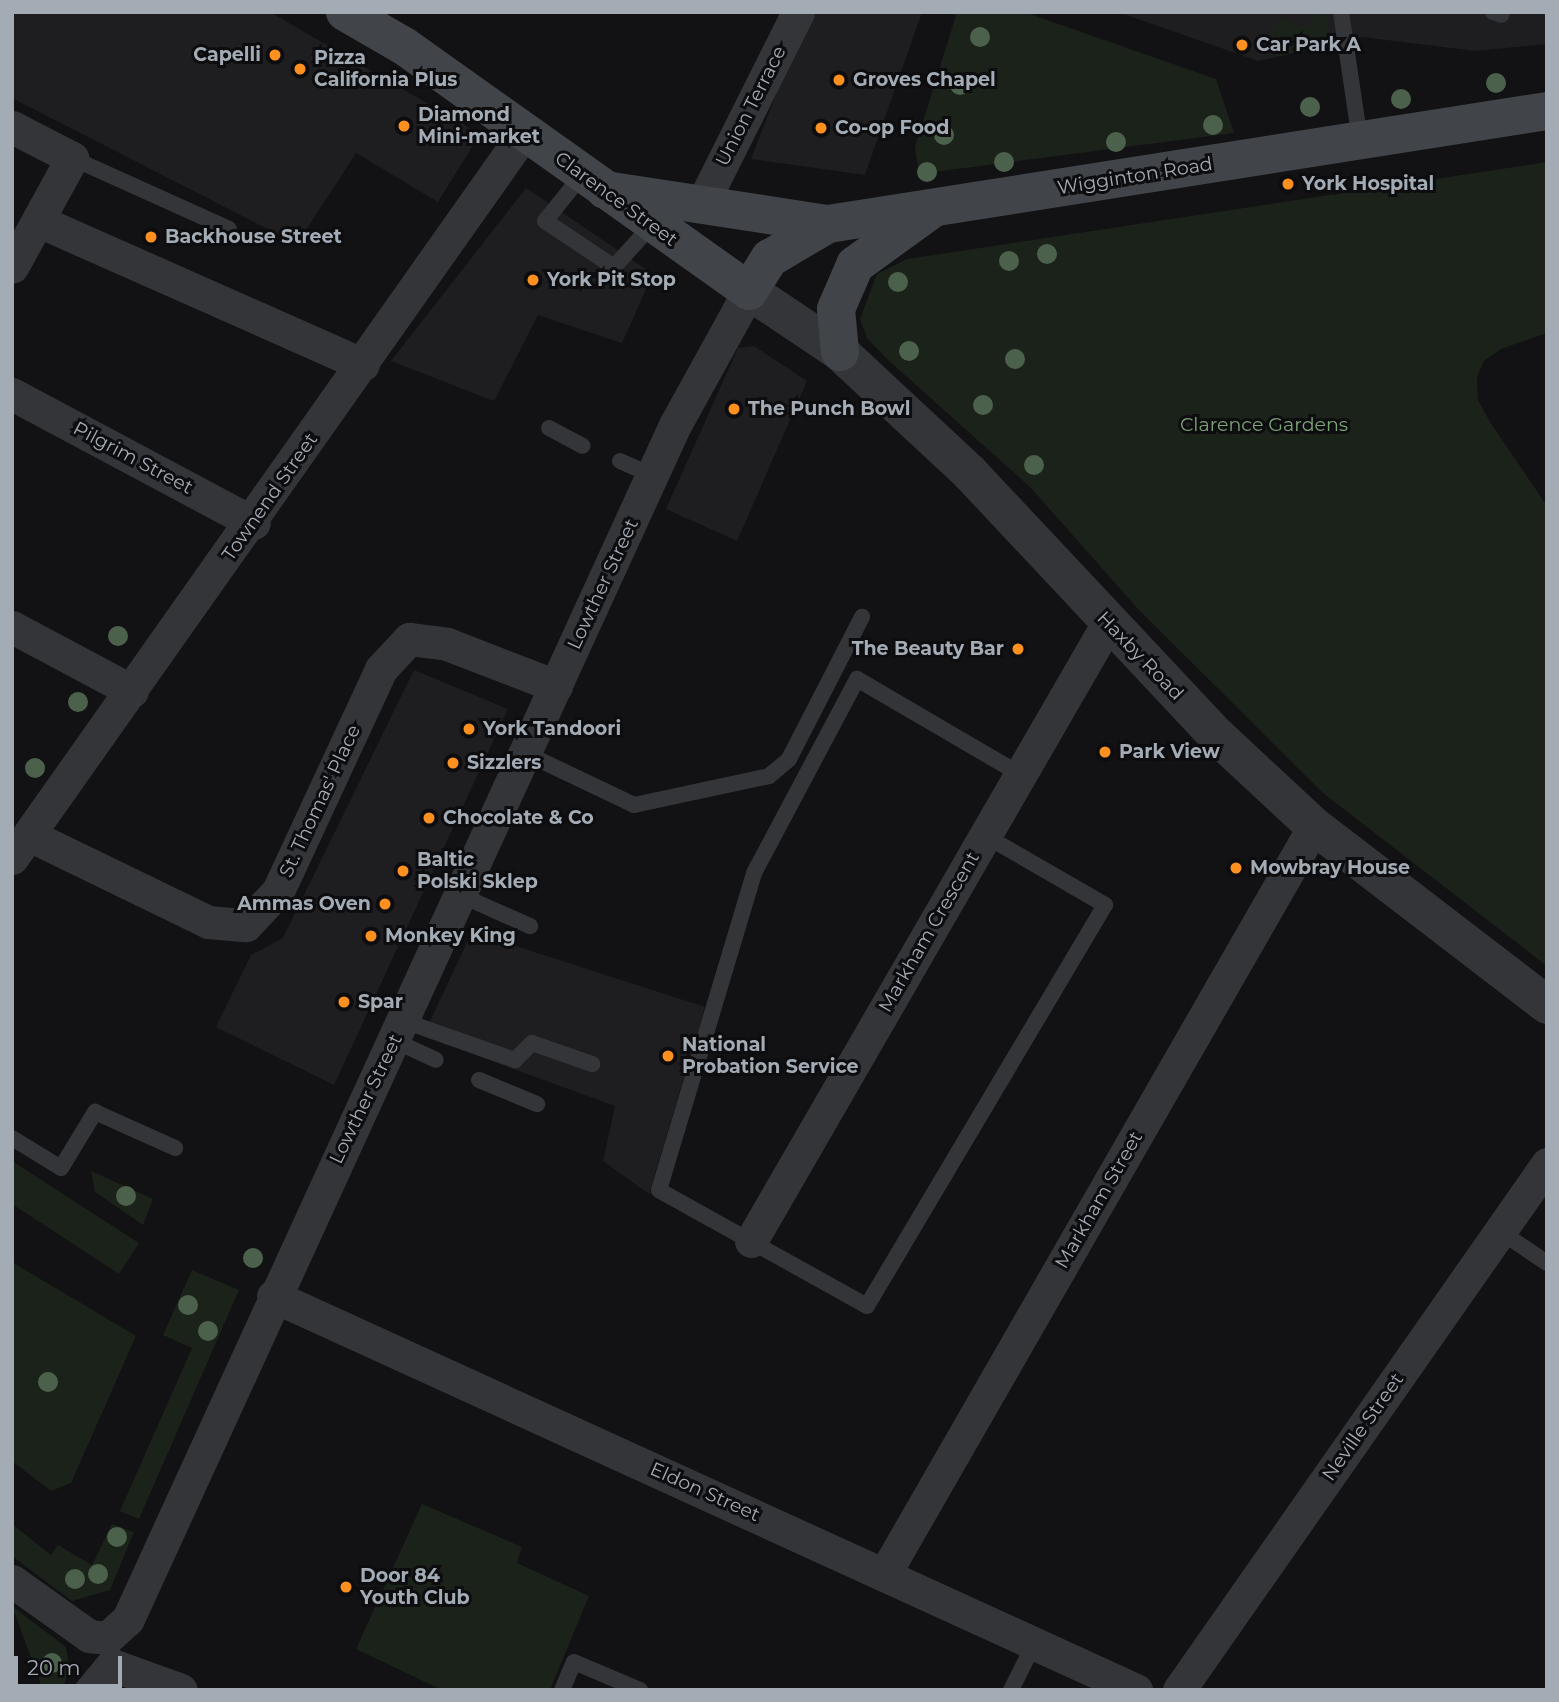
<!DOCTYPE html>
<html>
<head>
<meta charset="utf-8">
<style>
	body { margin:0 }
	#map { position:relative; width:1559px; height:1702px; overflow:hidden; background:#121214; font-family:Montserrat,sans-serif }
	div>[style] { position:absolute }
	.built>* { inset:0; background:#1e1e21 }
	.green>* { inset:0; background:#1a221a }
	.service>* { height:16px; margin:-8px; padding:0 8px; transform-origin:8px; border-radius:8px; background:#333539 }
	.minor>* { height:33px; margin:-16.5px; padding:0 16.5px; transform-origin:16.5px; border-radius:16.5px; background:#333539 }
	.tertiary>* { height:38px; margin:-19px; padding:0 19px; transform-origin:19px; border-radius:19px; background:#333539 }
	.secondary>* { height:38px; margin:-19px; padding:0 19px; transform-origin:19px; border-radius:19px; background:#414449 }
	.trees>* { width:20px; height:20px; margin:-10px; border-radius:50%; background:#4c614b }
	.dots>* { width:19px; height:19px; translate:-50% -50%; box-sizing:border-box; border:4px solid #0d0d0f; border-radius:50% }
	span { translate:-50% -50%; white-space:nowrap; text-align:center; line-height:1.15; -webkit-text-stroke:6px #0d0d0f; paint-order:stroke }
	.poi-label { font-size:19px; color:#a3abb5; font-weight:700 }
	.left { translate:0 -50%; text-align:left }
	.right { translate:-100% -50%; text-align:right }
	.street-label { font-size:19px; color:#a3abb5 }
	.park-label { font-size:19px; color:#7ca278 }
	.frame { position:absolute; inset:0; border:14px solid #a3abb5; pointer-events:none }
	.scale { position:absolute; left:14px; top:1656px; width:108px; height:32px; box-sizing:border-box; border:4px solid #a3abb5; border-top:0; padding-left:9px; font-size:21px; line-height:24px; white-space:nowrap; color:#a3abb5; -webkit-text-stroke:5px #0d0d0f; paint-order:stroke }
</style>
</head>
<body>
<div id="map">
	<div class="built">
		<i style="clip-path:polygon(12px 12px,270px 12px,480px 134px,438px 202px,356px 153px,297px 244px,12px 98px)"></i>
		<i style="clip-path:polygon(808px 12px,922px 12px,865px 175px,751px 159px)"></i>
		<i style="clip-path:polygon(1118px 12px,1547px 12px,1547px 44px,1475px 51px,1362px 37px,1258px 61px)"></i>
		<i style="clip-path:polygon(526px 188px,653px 274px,622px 343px,538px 315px,494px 401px,391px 361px)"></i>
		<i style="clip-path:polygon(754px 346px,807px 381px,737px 541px,666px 509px,738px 348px)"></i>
		<i style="clip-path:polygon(414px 670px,508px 709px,334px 1085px,216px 1027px,251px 955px,283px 938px)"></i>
		<i style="clip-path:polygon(472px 932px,705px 1007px,649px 1194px,603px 1161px,615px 1106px,423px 1036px)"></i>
	</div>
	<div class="green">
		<i style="clip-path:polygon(957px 12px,1024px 12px,1216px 79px,1234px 133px,919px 174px,915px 147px)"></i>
		<i style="clip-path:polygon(1314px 12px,1326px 12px,1329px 45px,1276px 57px,1270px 33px,1281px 18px,1308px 29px)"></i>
		<i style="clip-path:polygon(1547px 162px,1547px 333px,1501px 349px,1484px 361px,1477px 377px,1478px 400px,1490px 422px,1547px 506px,1547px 966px,1323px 793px,1138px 609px,1031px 488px,887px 359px,867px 338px,860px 319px,877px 274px,907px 259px)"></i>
		<i style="clip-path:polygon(12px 1161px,139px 1243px,119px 1274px,12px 1204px)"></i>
		<i style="clip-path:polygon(91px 1171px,153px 1199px,143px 1225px,95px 1192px)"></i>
		<i style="clip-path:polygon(12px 1262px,136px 1336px,71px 1483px,51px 1491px,12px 1461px)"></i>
		<i style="clip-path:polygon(192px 1270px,239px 1290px,139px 1519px,120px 1511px,192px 1348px,163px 1335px)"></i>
		<i style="clip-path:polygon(422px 1504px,522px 1547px,517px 1563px,589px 1596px,550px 1690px,442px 1690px,356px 1649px)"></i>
		<i style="clip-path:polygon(12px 1524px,51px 1555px,58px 1545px,92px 1565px,112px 1524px,134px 1532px,110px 1590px,72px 1601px,12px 1556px)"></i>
		<i style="clip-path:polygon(12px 1606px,66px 1647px,70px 1671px,61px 1690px,43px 1690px)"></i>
	</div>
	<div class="service">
		<i style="left:1341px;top:12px;width:129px;rotate:81.6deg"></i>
		<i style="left:1493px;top:12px;width:9px;rotate:18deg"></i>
		<i style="left:72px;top:158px;width:172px;rotate:24.3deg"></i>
		<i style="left:582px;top:175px;width:59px;rotate:128.8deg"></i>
		<i style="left:545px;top:221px;width:83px;rotate:33.7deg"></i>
		<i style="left:614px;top:267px;width:57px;rotate:-47.9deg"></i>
		<i style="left:549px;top:428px;width:38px;rotate:28deg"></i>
		<i style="left:620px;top:461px;width:35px;rotate:24deg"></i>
		<i style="left:525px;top:753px;width:121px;rotate:25.5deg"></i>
		<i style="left:634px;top:805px;width:138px;rotate:-12.1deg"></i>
		<i style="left:769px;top:776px;width:26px;rotate:-40deg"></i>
		<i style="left:789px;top:759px;width:160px;rotate:-62.8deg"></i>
		<i style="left:984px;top:835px;width:140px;rotate:30deg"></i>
		<i style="left:1105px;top:905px;width:466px;rotate:120.7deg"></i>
		<i style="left:867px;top:1306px;width:238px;rotate:-150.9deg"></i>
		<i style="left:659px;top:1190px;width:331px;rotate:-73.3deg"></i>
		<i style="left:754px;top:873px;width:220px;rotate:-62deg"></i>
		<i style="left:857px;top:679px;width:186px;rotate:30.3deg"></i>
		<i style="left:458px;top:894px;width:79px;rotate:24deg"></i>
		<i style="left:404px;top:1021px;width:118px;rotate:19.4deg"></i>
		<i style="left:515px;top:1060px;width:24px;rotate:-45deg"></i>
		<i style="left:532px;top:1043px;width:64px;rotate:19.3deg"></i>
		<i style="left:393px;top:1040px;width:47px;rotate:24.9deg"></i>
		<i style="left:479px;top:1080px;width:63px;rotate:22.5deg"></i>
		<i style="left:12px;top:1138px;width:57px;rotate:31.5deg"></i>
		<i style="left:61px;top:1168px;width:66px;rotate:-58.7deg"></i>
		<i style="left:95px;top:1112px;width:88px;rotate:24.2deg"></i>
		<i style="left:1501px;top:1232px;width:55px;rotate:34deg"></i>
		<i style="left:562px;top:1690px;width:30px;rotate:-67deg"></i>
		<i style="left:574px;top:1662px;width:72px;rotate:23deg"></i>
		<i style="left:1011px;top:1690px;width:54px;rotate:-63.4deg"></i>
	</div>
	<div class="minor">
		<i style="left:12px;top:127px;width:68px;rotate:27.3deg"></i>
		<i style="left:72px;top:158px;width:124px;rotate:118.8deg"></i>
		<i style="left:704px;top:200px;width:210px;rotate:-63.4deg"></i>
		<i style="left:41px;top:222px;width:352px;rotate:23.9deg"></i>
		<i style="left:12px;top:394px;width:274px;rotate:28.1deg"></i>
		<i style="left:12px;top:627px;width:136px;rotate:28.1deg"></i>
		<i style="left:29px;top:835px;width:199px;rotate:25.9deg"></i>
		<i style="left:208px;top:922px;width:38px;rotate:5deg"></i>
		<i style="left:246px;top:925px;width:47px;rotate:-46.7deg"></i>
		<i style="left:278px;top:891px;width:245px;rotate:-65.1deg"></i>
		<i style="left:381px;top:669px;width:41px;rotate:-47deg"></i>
		<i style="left:409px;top:639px;width:38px;rotate:7deg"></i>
		<i style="left:447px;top:644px;width:117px;rotate:21.1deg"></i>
		<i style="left:12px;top:858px;width:888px;rotate:-54.77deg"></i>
		<i style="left:751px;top:1241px;width:714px;rotate:-59.99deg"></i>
		<i style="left:273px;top:1296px;width:949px;rotate:24.54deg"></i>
		<i style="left:885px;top:1573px;width:861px;rotate:-60.13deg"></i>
		<i style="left:12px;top:1581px;width:95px;rotate:35.5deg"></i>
		<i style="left:89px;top:1636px;width:18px;rotate:6deg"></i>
		<i style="left:107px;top:1638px;width:28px;rotate:-42deg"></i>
		<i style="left:128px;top:1619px;width:1313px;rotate:-65.39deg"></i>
		<i style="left:675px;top:425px;width:153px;rotate:-61.1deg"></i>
		<i style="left:91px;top:1690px;width:33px;rotate:-50deg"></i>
		<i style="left:112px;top:1665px;width:73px;rotate:19.9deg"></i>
		<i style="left:1179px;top:1690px;width:642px;rotate:-55.02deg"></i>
	</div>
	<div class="tertiary">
		<i style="left:749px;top:291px;width:110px;rotate:33.8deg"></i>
		<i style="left:840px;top:352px;width:176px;rotate:42.9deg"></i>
		<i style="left:969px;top:472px;width:362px;rotate:46.8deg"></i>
		<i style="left:1217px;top:736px;width:132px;rotate:42.9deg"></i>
		<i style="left:1314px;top:826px;width:294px;rotate:37.5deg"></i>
	</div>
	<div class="secondary">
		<i style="left:345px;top:12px;width:68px;rotate:30deg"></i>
		<i style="left:404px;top:46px;width:423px;rotate:35.4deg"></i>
		<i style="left:749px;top:291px;width:39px;rotate:-58deg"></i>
		<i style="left:770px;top:258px;width:67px;rotate:-30.4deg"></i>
		<i style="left:828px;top:224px;width:728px;rotate:-8.93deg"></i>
		<i style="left:605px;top:190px;width:226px;rotate:8.7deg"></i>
		<i style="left:840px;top:352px;width:43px;rotate:-95.3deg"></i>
		<i style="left:836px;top:309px;width:48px;rotate:-66.6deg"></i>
		<i style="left:855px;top:265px;width:94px;rotate:-35.9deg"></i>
	</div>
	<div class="trees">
		<i style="left:980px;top:37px"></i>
		<i style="left:1496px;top:83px"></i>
		<i style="left:960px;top:85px"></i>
		<i style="left:1401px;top:99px"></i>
		<i style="left:1310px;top:107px"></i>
		<i style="left:1213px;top:125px"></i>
		<i style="left:944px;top:135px"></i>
		<i style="left:1116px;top:142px"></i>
		<i style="left:1004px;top:162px"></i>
		<i style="left:927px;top:172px"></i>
		<i style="left:1047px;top:254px"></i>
		<i style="left:1009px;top:261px"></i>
		<i style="left:898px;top:282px"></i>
		<i style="left:909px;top:351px"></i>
		<i style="left:1015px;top:359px"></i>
		<i style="left:983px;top:405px"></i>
		<i style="left:1034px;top:465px"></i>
		<i style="left:118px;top:636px"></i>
		<i style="left:78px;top:702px"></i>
		<i style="left:35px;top:768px"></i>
		<i style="left:126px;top:1196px"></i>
		<i style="left:253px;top:1258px"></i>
		<i style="left:188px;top:1305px"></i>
		<i style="left:208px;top:1331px"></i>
		<i style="left:48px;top:1382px"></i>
		<i style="left:117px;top:1537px"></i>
		<i style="left:98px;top:1574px"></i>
		<i style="left:75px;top:1579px"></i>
		<i style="left:52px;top:1663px"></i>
	</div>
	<div class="dots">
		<i style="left:1242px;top:45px;background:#fe9020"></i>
		<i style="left:275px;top:55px;background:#fe9020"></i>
		<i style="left:300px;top:69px;background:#fe9020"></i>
		<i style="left:839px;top:80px;background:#fe9020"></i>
		<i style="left:404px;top:126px;background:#fe9020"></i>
		<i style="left:821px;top:128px;background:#fe9020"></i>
		<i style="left:1288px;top:184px;background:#fe9020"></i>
		<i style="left:151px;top:237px;background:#fe9020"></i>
		<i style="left:533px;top:280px;background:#fe9020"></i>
		<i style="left:734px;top:409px;background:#fe9020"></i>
		<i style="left:1018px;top:649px;background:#fe9020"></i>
		<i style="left:469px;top:729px;background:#fe9020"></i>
		<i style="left:1105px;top:752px;background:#fe9020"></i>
		<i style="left:453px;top:763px;background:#fe9020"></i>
		<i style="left:429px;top:818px;background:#fe9020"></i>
		<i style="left:1236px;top:868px;background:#fe9020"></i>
		<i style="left:403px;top:871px;background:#fe9020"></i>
		<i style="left:385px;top:904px;background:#fe9020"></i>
		<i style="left:371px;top:936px;background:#fe9020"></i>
		<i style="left:344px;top:1002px;background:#fe9020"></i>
		<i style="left:668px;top:1056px;background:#fe9020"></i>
		<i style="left:346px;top:1587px;background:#fe9020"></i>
	</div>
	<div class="poi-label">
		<span class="left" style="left:1256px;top:45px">Car Park A</span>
		<span class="right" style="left:261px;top:55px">Capelli</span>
		<span class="left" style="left:314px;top:69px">Pizza<br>California Plus</span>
		<span class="left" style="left:853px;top:80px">Groves Chapel</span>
		<span class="left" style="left:418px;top:126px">Diamond<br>Mini-market</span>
		<span class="left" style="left:835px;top:128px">Co-op Food</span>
		<span class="left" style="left:1302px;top:184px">York Hospital</span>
		<span class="left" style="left:165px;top:237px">Backhouse Street</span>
		<span class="left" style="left:547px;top:280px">York Pit Stop</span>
		<span class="left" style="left:748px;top:409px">The Punch Bowl</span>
		<span class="right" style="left:1004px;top:649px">The Beauty Bar</span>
		<span class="left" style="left:483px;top:729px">York Tandoori</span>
		<span class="left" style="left:1119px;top:752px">Park View</span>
		<span class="left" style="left:467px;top:763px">Sizzlers</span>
		<span class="left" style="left:443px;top:818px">Chocolate &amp; Co</span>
		<span class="left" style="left:417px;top:871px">Baltic<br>Polski Sklep</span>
		<span class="left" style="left:1250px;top:868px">Mowbray House</span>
		<span class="right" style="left:371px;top:904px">Ammas Oven</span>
		<span class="left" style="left:385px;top:936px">Monkey King</span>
		<span class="left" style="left:358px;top:1002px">Spar</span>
		<span class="left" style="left:682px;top:1056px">National<br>Probation Service</span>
		<span class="left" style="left:360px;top:1587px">Door 84<br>Youth Club</span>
	</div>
	<div class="street-label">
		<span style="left:751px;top:106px;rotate:-63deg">Union Terrace</span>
		<span style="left:1135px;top:176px;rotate:-9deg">Wigginton Road</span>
		<span style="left:616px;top:199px;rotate:36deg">Clarence Street</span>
		<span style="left:133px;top:458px;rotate:28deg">Pilgrim Street</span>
		<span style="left:270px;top:497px;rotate:-55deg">Townend Street</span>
		<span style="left:603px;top:584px;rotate:-65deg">Lowther Street</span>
		<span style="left:1140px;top:656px;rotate:46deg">Haxby Road</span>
		<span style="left:320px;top:801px;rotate:-65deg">St. Thomas' Place</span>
		<span style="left:929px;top:932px;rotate:-60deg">Markham Crescent</span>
		<span style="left:366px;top:1099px;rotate:-64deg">Lowther Street</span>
		<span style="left:1099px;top:1200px;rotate:-60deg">Markham Street</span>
		<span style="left:1363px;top:1427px;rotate:-55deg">Neville Street</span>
		<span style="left:705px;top:1492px;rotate:24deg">Eldon Street</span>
	</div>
	<div class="park-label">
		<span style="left:1264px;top:425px">Clarence Gardens</span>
	</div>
	<div class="frame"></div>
	<div class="scale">20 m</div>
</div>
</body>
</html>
